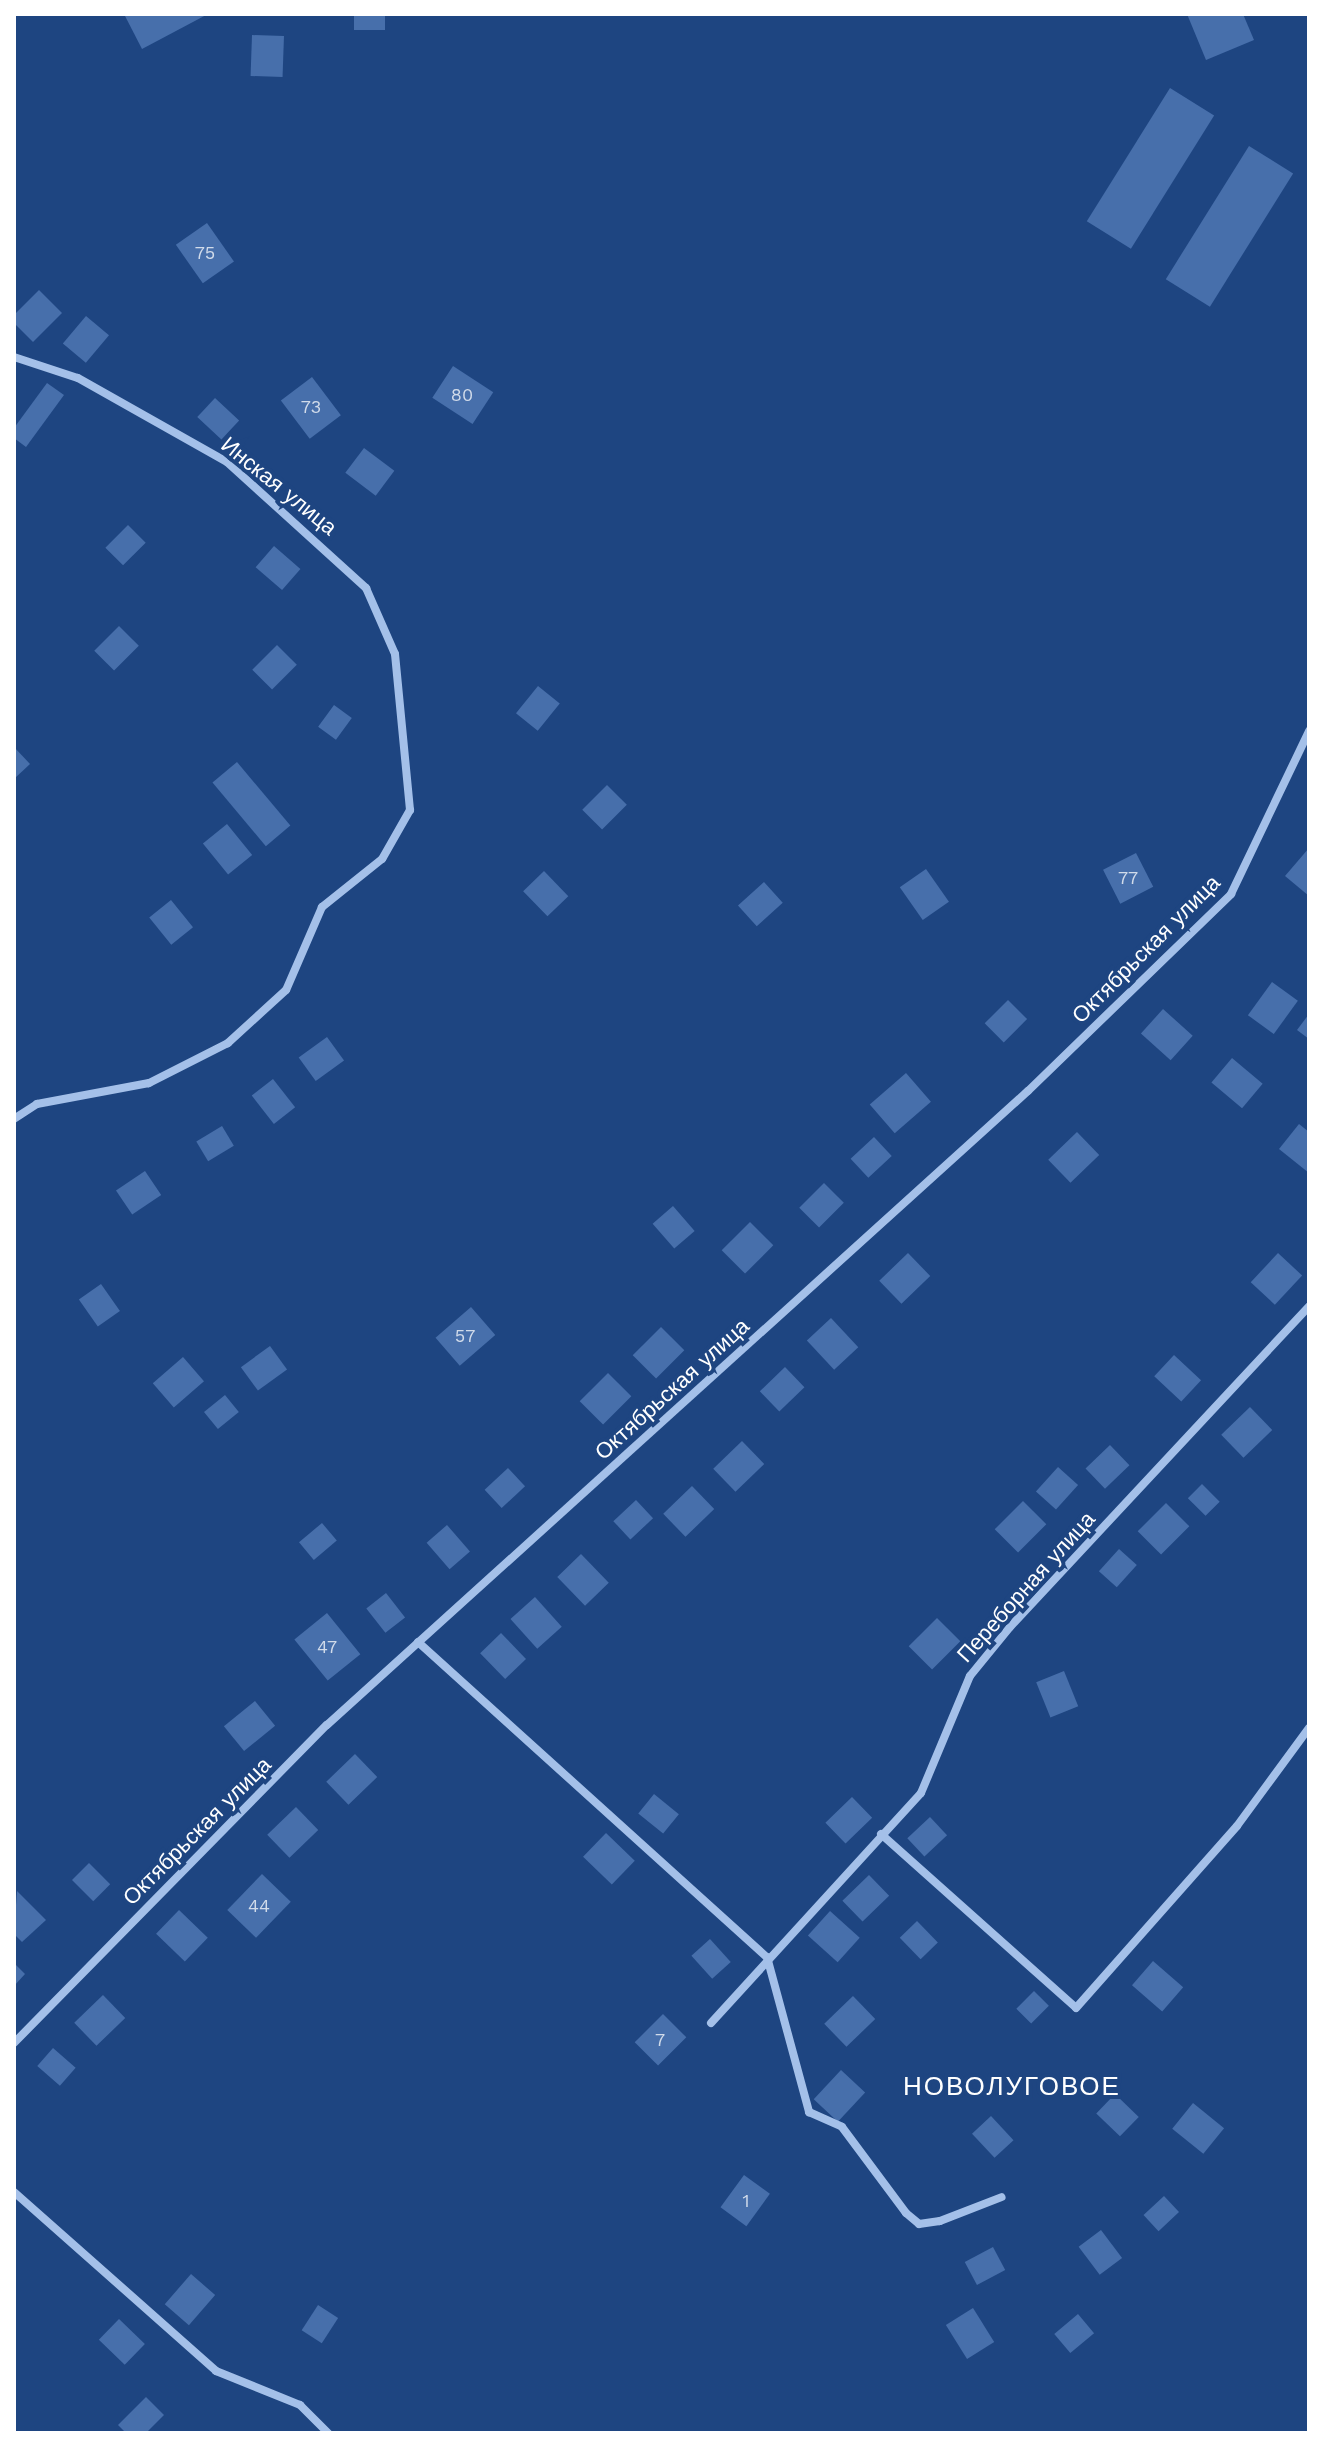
<!DOCTYPE html>
<html>
<head>
<meta charset="utf-8">
<style>
	body { margin:0 }
	#map { position:relative; width:1323px; height:2447px; overflow:hidden; background:#1e4581; font-family:"Work Sans",sans-serif }
	div>[style] { position:absolute }
	.building>* { inset:0; background:#476fab; transform-origin:0 0 }
	.minor>* { height:8px; margin:-4px; padding:0 4px; transform-origin:4px; border-radius:4px; background:#a4c0e9 }
	span { translate:-50% -50%; white-space:nowrap; text-align:center; line-height:1.15; -webkit-text-stroke:8px #1e4581; paint-order:stroke }
	.number-label { font-size:18px; color:#d1dbea }
	.number-label span { -webkit-text-stroke-width:0 }
	.street-label { font-size:22px; color:#fff }
	.quarter-label { font-size:26px; color:#fff; letter-spacing:2px }
	.frame { position:absolute; inset:0; border:16px solid #fff; pointer-events:none }
</style>
</head>
<body>
<div id="map">
	<div class="building">
		<i style="clip-path:polygon(124px 14px,208px 14px,142px 49px)"></i>
		<i style="left:354px;top:14px;width:31px;height:16px"></i>
		<i style="clip-path:polygon(1187px 14px,1243px 14px,1254px 40px,1206px 60px)"></i>
		<i style="left:252px;top:35px;width:32px;height:41px;rotate:2deg"></i>
		<i style="left:1170px;top:88px;width:52px;height:157px;rotate:32deg"></i>
		<i style="left:1249px;top:146px;width:52px;height:157px;rotate:32deg"></i>
		<i style="left:207px;top:223px;width:47px;height:38px;rotate:55deg"></i>
		<i style="clip-path:polygon(39px 290px,62px 313px,33px 342px,14px 323px,14px 315px)"></i>
		<i style="left:86px;top:316px;width:30px;height:36px;rotate:40deg"></i>
		<i style="left:453px;top:366px;width:48px;height:38px;rotate:33deg"></i>
		<i style="left:312px;top:377px;width:48px;height:39px;rotate:53deg"></i>
		<i style="clip-path:polygon(47px 383px,64px 395px,26px 447px,14px 438px,14px 428px)"></i>
		<i style="left:215px;top:398px;width:33px;height:26px;rotate:43deg"></i>
		<i style="left:364px;top:448px;width:38px;height:31px;rotate:37deg"></i>
		<i style="left:128px;top:525px;width:25px;height:32px;rotate:45deg"></i>
		<i style="left:274px;top:546px;width:35px;height:28px;rotate:41deg"></i>
		<i style="left:119px;top:626px;width:28px;height:35px;rotate:45deg"></i>
		<i style="left:277px;top:645px;width:28px;height:35px;rotate:45deg"></i>
		<i style="left:538px;top:686px;width:28px;height:35px;rotate:39deg"></i>
		<i style="left:334px;top:705px;width:22px;height:27px;rotate:36deg"></i>
		<i style="clip-path:polygon(14px 747px,30px 764px,14px 779px)"></i>
		<i style="left:237px;top:762px;width:83px;height:32px;rotate:50deg"></i>
		<i style="left:607px;top:785px;width:28px;height:35px;rotate:45deg"></i>
		<i style="left:227px;top:824px;width:40px;height:31px;rotate:51deg"></i>
		<i style="clip-path:polygon(1309px 848px,1309px 896px,1285px 876px)"></i>
		<i style="left:1136px;top:853px;width:38px;height:37px;rotate:63deg"></i>
		<i style="left:926px;top:869px;width:40px;height:32px;rotate:55deg"></i>
		<i style="left:544px;top:871px;width:35px;height:29px;rotate:46deg"></i>
		<i style="left:764px;top:882px;width:28px;height:35px;rotate:48deg"></i>
		<i style="left:171px;top:900px;width:35px;height:28px;rotate:51deg"></i>
		<i style="left:1272px;top:982px;width:32px;height:41px;rotate:36deg"></i>
		<i style="left:1008px;top:1000px;width:27px;height:33px;rotate:45deg"></i>
		<i style="left:1163px;top:1009px;width:40px;height:33px;rotate:42deg"></i>
		<i style="clip-path:polygon(1309px 1014px,1309px 1039px,1297px 1030px)"></i>
		<i style="left:327px;top:1037px;width:29px;height:35px;rotate:54deg"></i>
		<i style="left:1232px;top:1058px;width:40px;height:32px;rotate:40deg"></i>
		<i style="left:906px;top:1073px;width:38px;height:48px;rotate:49deg"></i>
		<i style="left:273px;top:1079px;width:36px;height:27px;rotate:52deg"></i>
		<i style="clip-path:polygon(1299px 1124px,1309px 1132px,1309px 1173px,1279px 1149px)"></i>
		<i style="left:222px;top:1126px;width:23px;height:30px;rotate:59deg"></i>
		<i style="left:1077px;top:1132px;width:32px;height:40px;rotate:46deg"></i>
		<i style="left:874px;top:1137px;width:26px;height:32px;rotate:47deg"></i>
		<i style="left:145px;top:1171px;width:29px;height:35px;rotate:56deg"></i>
		<i style="left:824px;top:1183px;width:28px;height:35px;rotate:45deg"></i>
		<i style="left:673px;top:1206px;width:33px;height:27px;rotate:49deg"></i>
		<i style="left:750px;top:1222px;width:33px;height:40px;rotate:45deg"></i>
		<i style="left:908px;top:1253px;width:32px;height:40px;rotate:46deg"></i>
		<i style="left:1278px;top:1253px;width:33px;height:40px;rotate:43deg"></i>
		<i style="left:101px;top:1284px;width:33px;height:27px;rotate:55deg"></i>
		<i style="left:471px;top:1307px;width:37px;height:47px;rotate:49deg"></i>
		<i style="left:831px;top:1318px;width:40px;height:33px;rotate:47deg"></i>
		<i style="left:661px;top:1327px;width:33px;height:40px;rotate:45deg"></i>
		<i style="left:270px;top:1346px;width:29px;height:36px;rotate:54deg"></i>
		<i style="left:1174px;top:1355px;width:37px;height:29px;rotate:43deg"></i>
		<i style="left:183px;top:1357px;width:32px;height:40px;rotate:49deg"></i>
		<i style="left:785px;top:1367px;width:28px;height:35px;rotate:46deg"></i>
		<i style="left:608px;top:1373px;width:33px;height:40px;rotate:45deg"></i>
		<i style="left:225px;top:1395px;width:22px;height:27px;rotate:51deg"></i>
		<i style="left:1250px;top:1407px;width:32px;height:40px;rotate:46deg"></i>
		<i style="left:742px;top:1441px;width:32px;height:40px;rotate:46deg"></i>
		<i style="left:1110px;top:1445px;width:28px;height:34px;rotate:46deg"></i>
		<i style="left:1058px;top:1467px;width:27px;height:33px;rotate:42deg"></i>
		<i style="left:508px;top:1468px;width:25px;height:32px;rotate:47deg"></i>
		<i style="left:1202px;top:1484px;width:25px;height:20px;rotate:45deg"></i>
		<i style="left:692px;top:1486px;width:32px;height:40px;rotate:46deg"></i>
		<i style="left:636px;top:1500px;width:25px;height:31px;rotate:47deg"></i>
		<i style="left:1023px;top:1501px;width:33px;height:40px;rotate:45deg"></i>
		<i style="left:1166px;top:1503px;width:33px;height:40px;rotate:45deg"></i>
		<i style="left:322px;top:1523px;width:23px;height:30px;rotate:50deg"></i>
		<i style="left:447px;top:1525px;width:35px;height:27px;rotate:49deg"></i>
		<i style="left:1119px;top:1549px;width:24px;height:30px;rotate:42deg"></i>
		<i style="left:581px;top:1554px;width:40px;height:33px;rotate:46deg"></i>
		<i style="left:386px;top:1593px;width:31px;height:25px;rotate:52deg"></i>
		<i style="left:535px;top:1597px;width:40px;height:33px;rotate:48deg"></i>
		<i style="left:327px;top:1613px;width:53px;height:42px;rotate:51deg"></i>
		<i style="left:937px;top:1618px;width:33px;height:40px;rotate:45deg"></i>
		<i style="left:501px;top:1633px;width:36px;height:29px;rotate:46deg"></i>
		<i style="left:1064px;top:1671px;width:38px;height:30px;rotate:68deg"></i>
		<i style="left:255px;top:1701px;width:32px;height:40px;rotate:51deg"></i>
		<i style="left:355px;top:1754px;width:32px;height:40px;rotate:46deg"></i>
		<i style="left:654px;top:1794px;width:32px;height:25px;rotate:39deg"></i>
		<i style="left:852px;top:1797px;width:29px;height:37px;rotate:46deg"></i>
		<i style="left:296px;top:1807px;width:32px;height:40px;rotate:46deg"></i>
		<i style="left:930px;top:1817px;width:25px;height:31px;rotate:47deg"></i>
		<i style="left:606px;top:1833px;width:40px;height:33px;rotate:44deg"></i>
		<i style="left:89px;top:1863px;width:30px;height:24px;rotate:45deg"></i>
		<i style="left:262px;top:1874px;width:40px;height:50px;rotate:44deg"></i>
		<i style="left:869px;top:1875px;width:29px;height:37px;rotate:46deg"></i>
		<i style="clip-path:polygon(17px 1891px,46px 1920px,22px 1942px,14px 1934px)"></i>
		<i style="left:179px;top:1910px;width:40px;height:33px;rotate:44deg"></i>
		<i style="left:830px;top:1911px;width:40px;height:33px;rotate:42deg"></i>
		<i style="left:917px;top:1921px;width:30px;height:24px;rotate:46deg"></i>
		<i style="left:710px;top:1939px;width:31px;height:25px;rotate:48deg"></i>
		<i style="left:1153px;top:1961px;width:40px;height:32px;rotate:41deg"></i>
		<i style="clip-path:polygon(14px 1963px,25px 1974px,14px 1986px)"></i>
		<i style="left:1034px;top:1991px;width:21px;height:25px;rotate:45deg"></i>
		<i style="left:103px;top:1995px;width:32px;height:40px;rotate:46deg"></i>
		<i style="left:853px;top:1996px;width:32px;height:40px;rotate:46deg"></i>
		<i style="left:663px;top:2014px;width:33px;height:40px;rotate:45deg"></i>
		<i style="left:53px;top:2048px;width:30px;height:24px;rotate:41deg"></i>
		<i style="left:841px;top:2070px;width:33px;height:40px;rotate:43deg"></i>
		<i style="left:1115px;top:2094px;width:33px;height:27px;rotate:44deg"></i>
		<i style="left:1193px;top:2103px;width:40px;height:33px;rotate:39deg"></i>
		<i style="left:991px;top:2116px;width:33px;height:26px;rotate:47deg"></i>
		<i style="left:744px;top:2175px;width:32px;height:40px;rotate:36deg"></i>
		<i style="left:1164px;top:2196px;width:22px;height:28px;rotate:47deg"></i>
		<i style="left:1101px;top:2230px;width:35px;height:28px;rotate:53deg"></i>
		<i style="left:993px;top:2247px;width:26px;height:32px;rotate:62deg"></i>
		<i style="left:191px;top:2274px;width:32px;height:40px;rotate:41deg"></i>
		<i style="left:318px;top:2305px;width:24px;height:30px;rotate:33deg"></i>
		<i style="left:973px;top:2308px;width:40px;height:32px;rotate:58deg"></i>
		<i style="left:1078px;top:2314px;width:25px;height:31px;rotate:50deg"></i>
		<i style="left:119px;top:2319px;width:36px;height:29px;rotate:44deg"></i>
		<i style="clip-path:polygon(146px 2397px,164px 2415px,146px 2433px,126px 2433px,118px 2425px)"></i>
	</div>
	<div class="minor">
		<i style="left:14px;top:357px;width:67px;rotate:18.2deg"></i>
		<i style="left:78px;top:378px;width:171px;rotate:29.4deg"></i>
		<i style="left:227px;top:462px;width:188px;rotate:42.2deg"></i>
		<i style="left:366px;top:588px;width:72px;rotate:66.3deg"></i>
		<i style="left:395px;top:654px;width:157px;rotate:84.5deg"></i>
		<i style="left:410px;top:810px;width:56px;rotate:119.7deg"></i>
		<i style="left:382px;top:859px;width:77px;rotate:141.3deg"></i>
		<i style="left:322px;top:907px;width:90px;rotate:113.4deg"></i>
		<i style="left:286px;top:990px;width:79px;rotate:137.6deg"></i>
		<i style="left:228px;top:1043px;width:89px;rotate:153.1deg"></i>
		<i style="left:149px;top:1083px;width:114px;rotate:169.4deg"></i>
		<i style="left:37px;top:1104px;width:27px;rotate:147deg"></i>
		<i style="left:418px;top:1642px;width:470px;rotate:42.1deg"></i>
		<i style="left:767px;top:1957px;width:161px;rotate:74.8deg"></i>
		<i style="left:809px;top:2112px;width:36px;rotate:24deg"></i>
		<i style="left:842px;top:2127px;width:107px;rotate:53.3deg"></i>
		<i style="left:906px;top:2213px;width:17px;rotate:40deg"></i>
		<i style="left:919px;top:2224px;width:21px;rotate:-8deg"></i>
		<i style="left:940px;top:2221px;width:66px;rotate:-21.2deg"></i>
		<i style="left:881px;top:1834px;width:261px;rotate:41.7deg"></i>
		<i style="left:1076px;top:2008px;width:243px;rotate:-48.5deg"></i>
		<i style="left:1237px;top:1826px;width:122px;rotate:-53.7deg"></i>
		<i style="left:711px;top:2023px;width:311px;rotate:-47.6deg"></i>
		<i style="left:921px;top:1793px;width:127px;rotate:-67.3deg"></i>
		<i style="left:970px;top:1676px;width:63px;rotate:-50.8deg"></i>
		<i style="left:1010px;top:1627px;width:439px;rotate:-47deg"></i>
		<i style="left:14px;top:2043px;width:446px;rotate:-45.5deg"></i>
		<i style="left:327px;top:1725px;width:945px;rotate:-42.13deg"></i>
		<i style="left:1028px;top:1091px;width:283px;rotate:-44.1deg"></i>
		<i style="left:1231px;top:894px;width:181px;rotate:-64.4deg"></i>
		<i style="left:14px;top:2192px;width:270px;rotate:41.5deg"></i>
		<i style="left:216px;top:2371px;width:91px;rotate:22deg"></i>
		<i style="left:300px;top:2405px;width:40px;rotate:45deg"></i>
	</div>
	<div class="number-label">
		<span style="left:205px;top:253px">75</span>
		<span style="left:462px;top:395px">80</span>
		<span style="left:311px;top:407px">73</span>
		<span style="left:1128px;top:878px">77</span>
		<span style="left:465px;top:1336px">57</span>
		<span style="left:327px;top:1647px">47</span>
		<span style="left:259px;top:1906px">44</span>
		<span style="left:660px;top:2040px">7</span>
		<span style="left:746px;top:2201px">1</span>
	</div>
	<div class="street-label">
		<span style="left:279px;top:486px;rotate:39deg">Инская улица</span>
		<span style="left:1146px;top:949px;rotate:-45deg">Октябрьская улица</span>
		<span style="left:672px;top:1389px;rotate:-42deg">Октябрьская улица</span>
		<span style="left:1026px;top:1587px;rotate:-48deg">Переборная улица</span>
		<span style="left:197px;top:1831px;rotate:-45deg">Октябрьская улица</span>
	</div>
	<div class="quarter-label">
		<span style="left:1012px;top:2087px">НОВОЛУГОВОЕ</span>
	</div>
	<div class="frame"></div>
</div>
</body>
</html>
